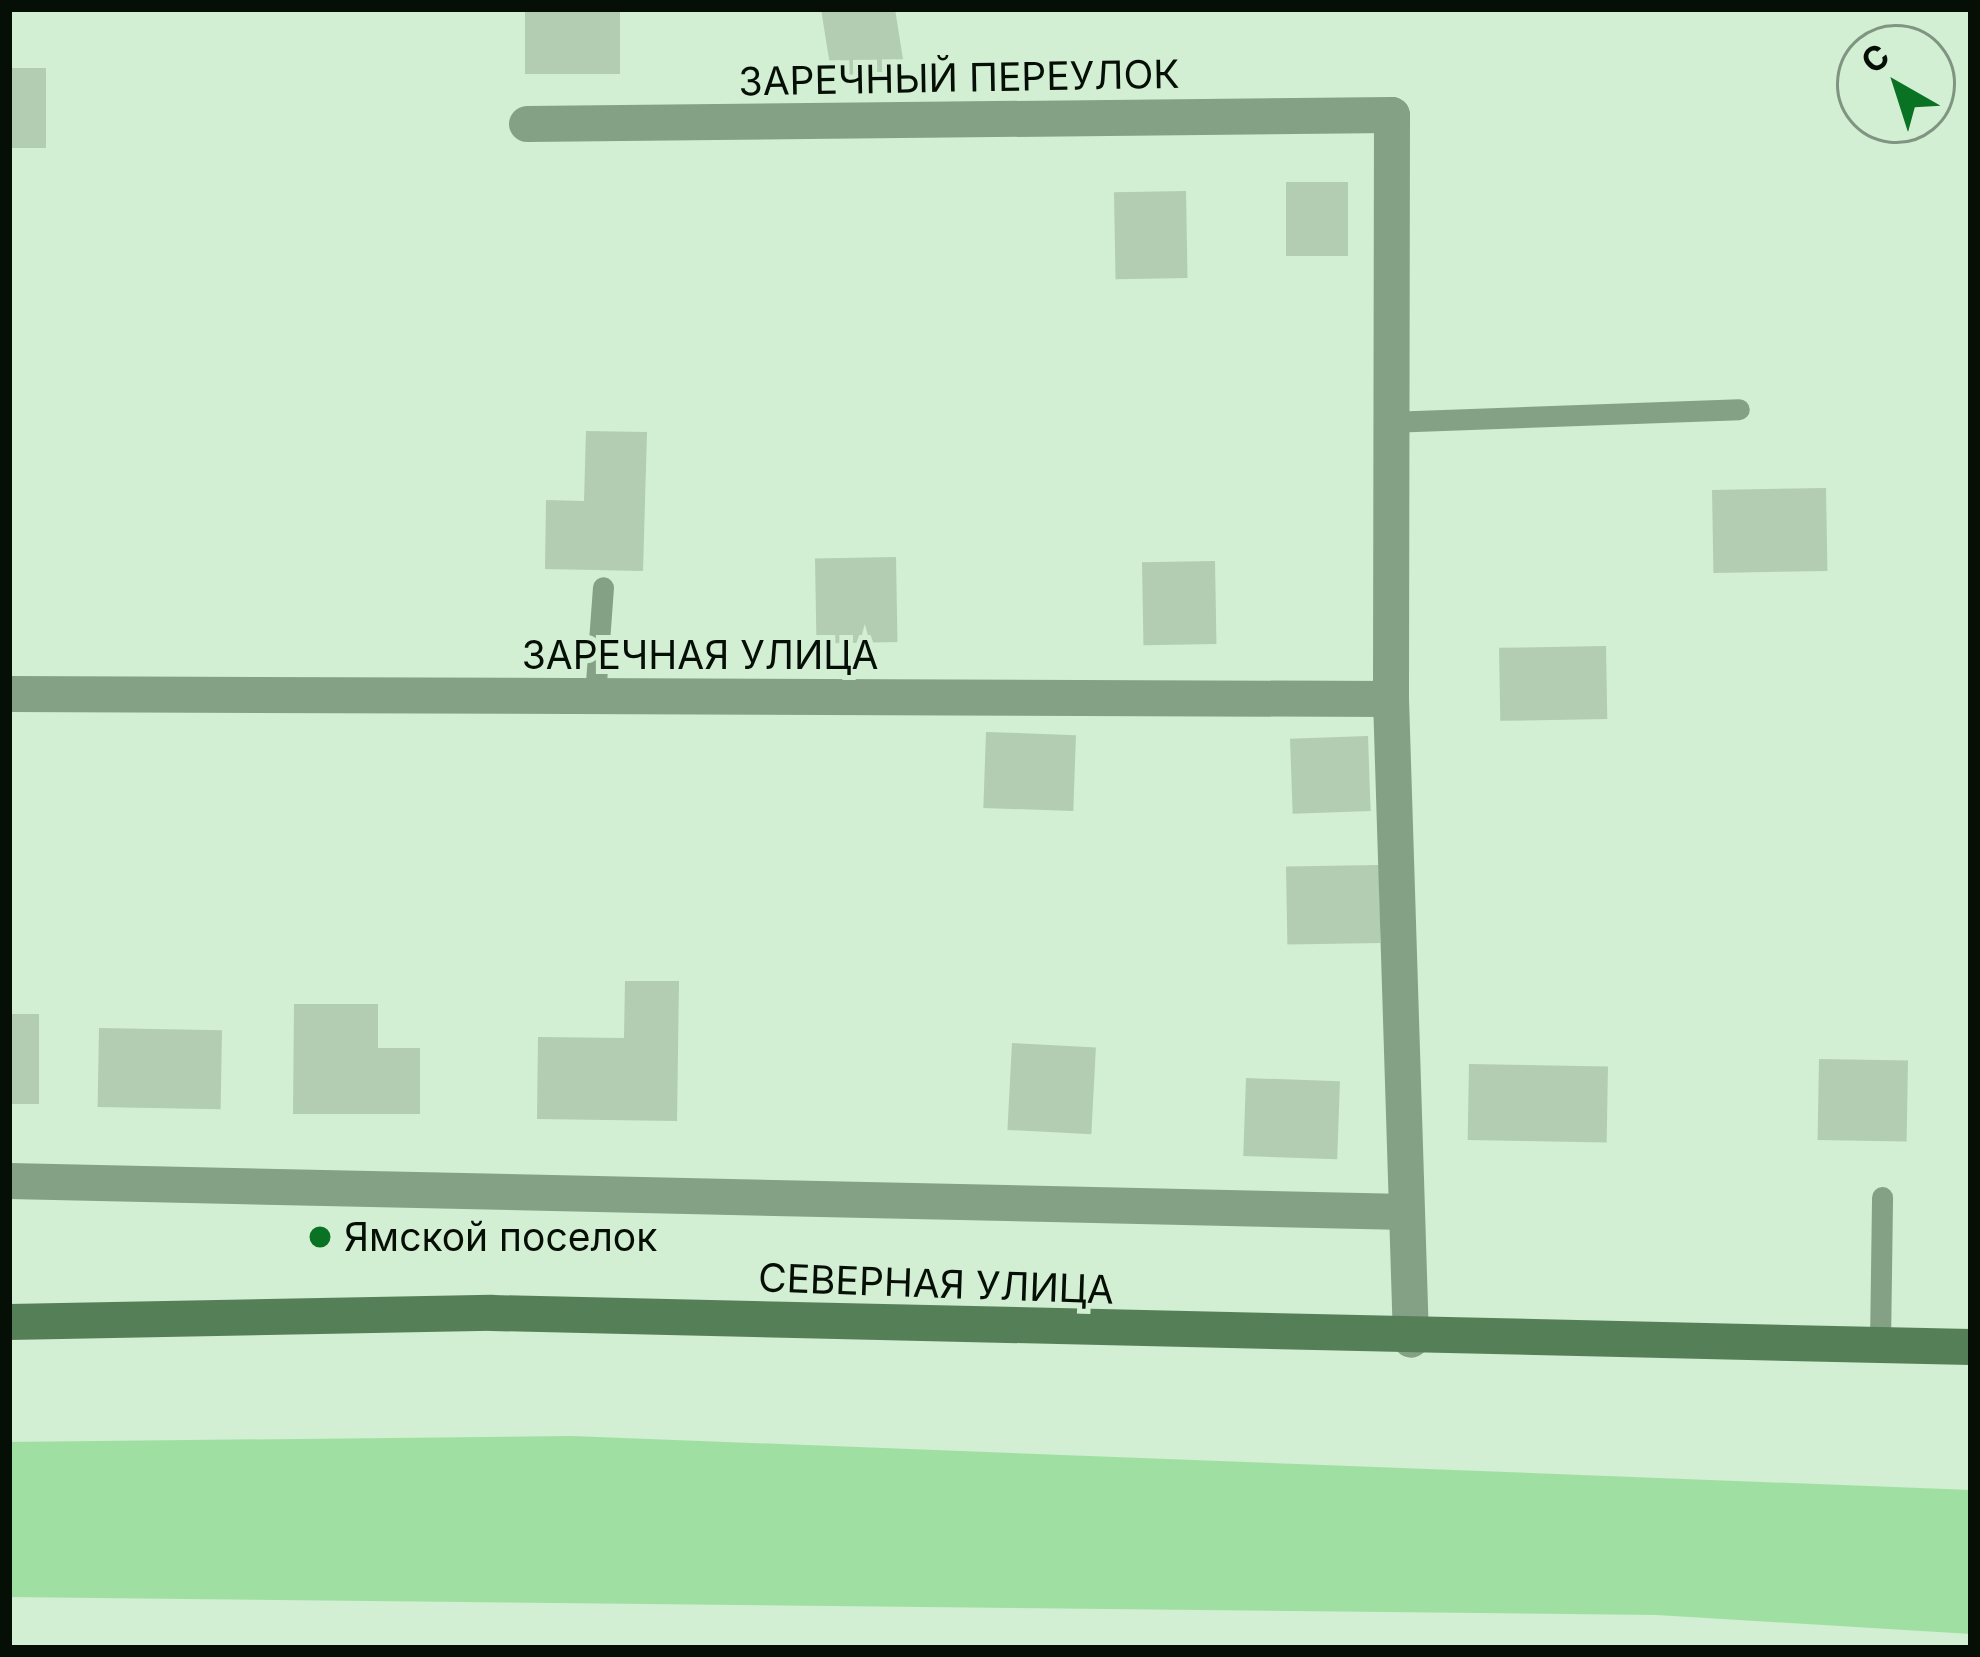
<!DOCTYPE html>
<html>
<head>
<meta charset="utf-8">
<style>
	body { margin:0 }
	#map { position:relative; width:1980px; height:1657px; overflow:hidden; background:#d2eed3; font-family:Inter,sans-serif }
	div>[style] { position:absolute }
	.green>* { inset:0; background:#9fdfa2 }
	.building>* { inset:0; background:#b2cdb2; transform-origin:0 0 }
	.lane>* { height:21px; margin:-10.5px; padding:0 10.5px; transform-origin:10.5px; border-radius:10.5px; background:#84a185 }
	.street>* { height:36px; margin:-18px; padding:0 18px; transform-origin:18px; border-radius:18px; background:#84a185 }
	.secondary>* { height:36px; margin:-18px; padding:0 18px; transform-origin:18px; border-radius:18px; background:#558057 }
	.dots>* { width:33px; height:33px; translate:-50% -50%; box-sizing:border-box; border:6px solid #d2eed3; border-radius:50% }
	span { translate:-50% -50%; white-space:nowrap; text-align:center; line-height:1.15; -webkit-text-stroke:10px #d2eed3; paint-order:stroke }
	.street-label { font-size:39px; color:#060f06 }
	.poi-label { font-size:39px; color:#060f06 }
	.left { translate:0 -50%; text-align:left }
	.frame { position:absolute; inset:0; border:12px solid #060f06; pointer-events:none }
	.north { position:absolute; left:1836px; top:24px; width:120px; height:120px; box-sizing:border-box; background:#d2eed3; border:3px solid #809581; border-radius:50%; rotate:321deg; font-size:33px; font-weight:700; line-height:48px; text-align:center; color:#060f06 }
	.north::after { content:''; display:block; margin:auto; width:42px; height:54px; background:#097223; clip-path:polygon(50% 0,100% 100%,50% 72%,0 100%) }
</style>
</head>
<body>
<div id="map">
	<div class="green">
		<i style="clip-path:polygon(571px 1436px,1971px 1490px,1971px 1634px,1657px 1615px,9px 1597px,9px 1442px)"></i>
	</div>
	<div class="building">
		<i style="left:525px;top:9px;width:95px;height:65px"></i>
		<i style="clip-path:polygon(821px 9px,895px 9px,905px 72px,833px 84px)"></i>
		<i style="left:46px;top:68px;width:80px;height:37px;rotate:90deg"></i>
		<i style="left:1348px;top:182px;width:74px;height:62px;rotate:90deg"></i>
		<i style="left:1186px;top:191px;width:87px;height:72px;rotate:89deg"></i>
		<i style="clip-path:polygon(586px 431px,647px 432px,643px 571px,545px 569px,546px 500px,584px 501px)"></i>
		<i style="left:1826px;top:488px;width:83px;height:114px;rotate:89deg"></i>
		<i style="left:896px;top:557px;width:85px;height:81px;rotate:89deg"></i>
		<i style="left:1215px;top:561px;width:83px;height:73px;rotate:89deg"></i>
		<i style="left:1606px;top:646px;width:73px;height:107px;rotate:89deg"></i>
		<i style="left:986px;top:732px;width:90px;height:76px;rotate:2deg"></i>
		<i style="left:1368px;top:736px;width:75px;height:78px;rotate:88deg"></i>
		<i style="left:1379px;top:865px;width:78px;height:93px;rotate:89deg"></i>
		<i style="clip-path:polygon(625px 981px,679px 981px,677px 1121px,537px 1119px,538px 1037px,624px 1038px)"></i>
		<i style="clip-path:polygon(294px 1004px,378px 1004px,378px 1048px,420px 1048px,420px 1114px,293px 1114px)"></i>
		<i style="left:9px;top:1014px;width:30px;height:90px"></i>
		<i style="left:99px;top:1028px;width:123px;height:79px;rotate:1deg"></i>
		<i style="left:1012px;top:1043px;width:84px;height:87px;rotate:3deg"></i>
		<i style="left:1819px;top:1059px;width:89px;height:81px;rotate:1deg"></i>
		<i style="left:1469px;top:1064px;width:139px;height:76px;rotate:1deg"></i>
		<i style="left:1246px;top:1078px;width:94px;height:78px;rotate:2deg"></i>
	</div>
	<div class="lane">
		<i style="left:1388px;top:422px;width:351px;rotate:-2.1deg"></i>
		<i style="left:595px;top:696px;width:109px;rotate:-85.8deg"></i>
		<i style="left:1880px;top:1344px;width:147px;rotate:-89.2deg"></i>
	</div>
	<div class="street">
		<i style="left:527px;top:124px;width:865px;rotate:-0.6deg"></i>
		<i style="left:1392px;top:115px;width:584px;rotate:90.1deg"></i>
		<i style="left:9px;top:694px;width:1382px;rotate:0.21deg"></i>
		<i style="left:1391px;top:699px;width:641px;rotate:88.21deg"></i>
		<i style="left:9px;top:1181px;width:1398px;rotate:1.27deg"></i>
	</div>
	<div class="secondary">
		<i style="left:9px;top:1322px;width:483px;rotate:-1.1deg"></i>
		<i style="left:492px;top:1313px;width:1479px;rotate:1.32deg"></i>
	</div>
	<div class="dots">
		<i style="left:320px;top:1237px;background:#097223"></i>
	</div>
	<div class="street-label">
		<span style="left:959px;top:78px;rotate:-1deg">ЗАРЕЧНЫЙ ПЕРЕУЛОК</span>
		<span style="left:700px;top:655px">ЗАРЕЧНАЯ УЛИЦА</span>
		<span style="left:936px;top:1284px;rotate:2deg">СЕВЕРНАЯ УЛИЦА</span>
	</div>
	<div class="poi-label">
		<span class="left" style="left:344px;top:1237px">Ямской поселок</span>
	</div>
	<div class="frame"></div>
	<div class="north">С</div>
</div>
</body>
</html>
